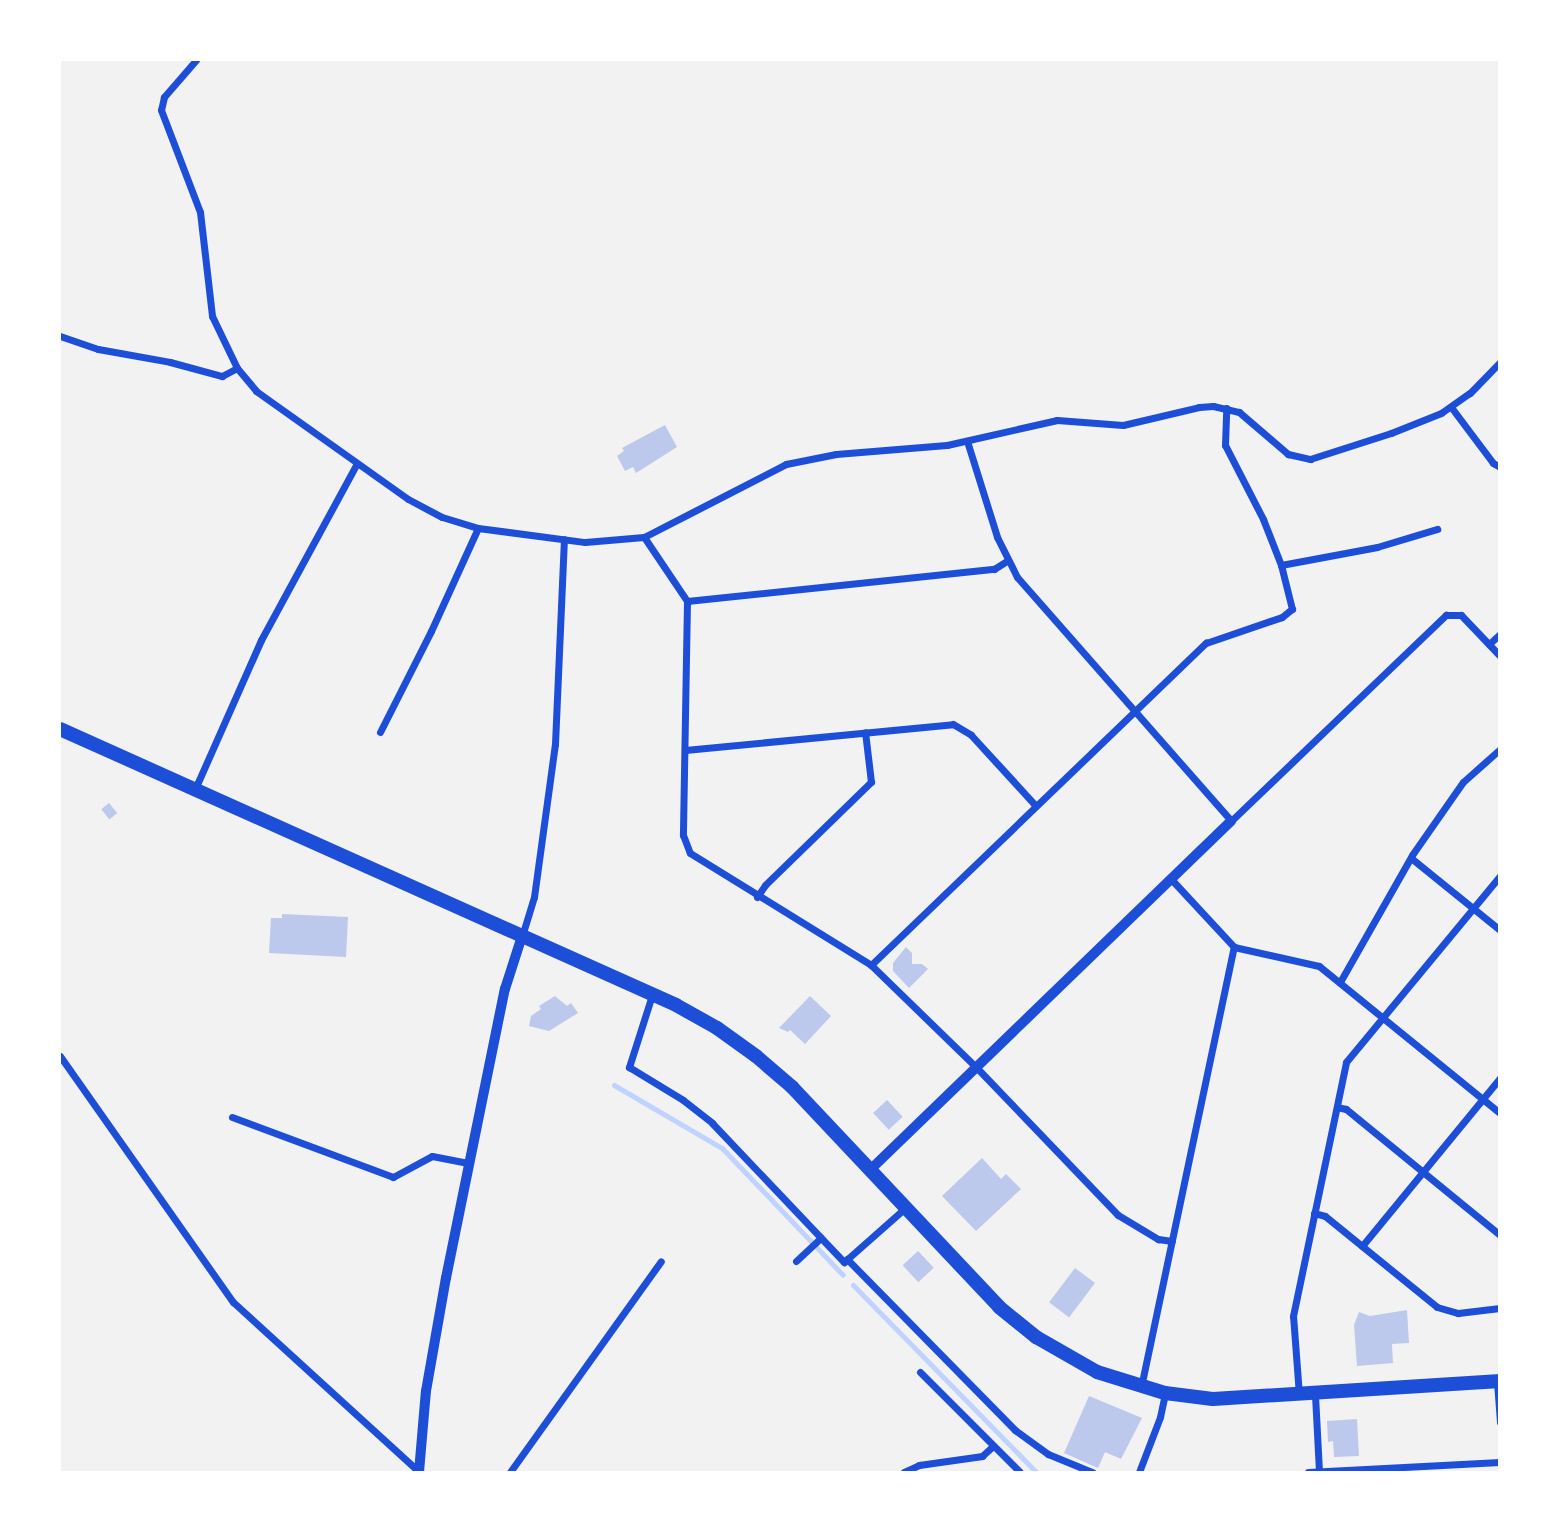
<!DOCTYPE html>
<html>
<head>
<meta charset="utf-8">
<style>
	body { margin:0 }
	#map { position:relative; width:1559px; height:1532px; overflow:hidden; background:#f2f2f2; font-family:"Nunito Sans",sans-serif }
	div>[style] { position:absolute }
	.stream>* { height:5px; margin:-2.5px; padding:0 2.5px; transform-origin:2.5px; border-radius:2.5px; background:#bfd3fe }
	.building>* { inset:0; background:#bdc9ec; transform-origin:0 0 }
	.minor>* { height:7px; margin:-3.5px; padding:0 3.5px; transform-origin:3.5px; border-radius:3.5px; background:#1d4ed8 }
	.tertiary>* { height:10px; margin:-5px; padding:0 5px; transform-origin:5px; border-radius:5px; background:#1d4ed8 }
	.primary>* { height:14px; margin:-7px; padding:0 7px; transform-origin:7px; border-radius:7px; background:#1d4ed8 }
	span { translate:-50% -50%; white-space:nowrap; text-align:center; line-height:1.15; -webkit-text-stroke:5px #fff; paint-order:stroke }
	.frame { position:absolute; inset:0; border:61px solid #fff; pointer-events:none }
</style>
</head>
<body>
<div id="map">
	<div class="stream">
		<i style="left:614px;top:1085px;width:125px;rotate:30.3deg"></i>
		<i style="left:722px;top:1148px;width:175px;rotate:46.4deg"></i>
		<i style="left:853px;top:1285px;width:262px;rotate:45.6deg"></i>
	</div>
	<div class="building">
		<i style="clip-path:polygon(665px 425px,677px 447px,636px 473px,633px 467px,625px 471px,617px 456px,624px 451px,622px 448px)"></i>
		<i style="left:109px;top:803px;width:13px;height:10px;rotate:51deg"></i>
		<i style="clip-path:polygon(282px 914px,348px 917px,346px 957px,269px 953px,271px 918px,282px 918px)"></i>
		<i style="clip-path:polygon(906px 947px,912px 953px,912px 964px,922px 964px,928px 969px,909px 988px,893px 971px,893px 963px)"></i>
		<i style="clip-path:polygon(555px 996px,567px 1006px,571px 1003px,578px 1013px,549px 1031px,529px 1026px,531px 1016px,541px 1009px,539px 1006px)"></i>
		<i style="clip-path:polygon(810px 996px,831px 1016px,805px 1044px,790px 1030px,788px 1032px,779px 1028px)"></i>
		<i style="left:887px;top:1100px;width:23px;height:19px;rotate:47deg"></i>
		<i style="clip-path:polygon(982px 1158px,1001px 1179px,1006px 1174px,1021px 1189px,976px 1231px,942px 1196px)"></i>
		<i style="left:918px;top:1251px;width:23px;height:21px;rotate:47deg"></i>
		<i style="left:1075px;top:1268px;width:25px;height:43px;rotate:37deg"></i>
		<i style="clip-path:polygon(1407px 1310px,1409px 1343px,1392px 1344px,1393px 1363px,1357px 1366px,1354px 1325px,1359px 1312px,1370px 1316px)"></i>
		<i style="clip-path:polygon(1089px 1396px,1142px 1418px,1121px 1459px,1105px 1452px,1098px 1468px,1064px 1453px)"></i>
		<i style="clip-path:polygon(1357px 1419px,1359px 1456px,1334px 1457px,1333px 1441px,1328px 1442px,1327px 1421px)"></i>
	</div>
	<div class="minor">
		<i style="left:196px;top:60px;width:49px;rotate:130.9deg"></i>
		<i style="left:164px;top:97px;width:13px;rotate:103deg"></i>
		<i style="left:161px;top:110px;width:109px;rotate:69.1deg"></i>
		<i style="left:200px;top:212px;width:105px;rotate:83.4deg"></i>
		<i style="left:212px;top:316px;width:58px;rotate:64.3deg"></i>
		<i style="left:237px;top:368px;width:30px;rotate:50deg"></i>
		<i style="left:256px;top:391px;width:186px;rotate:35.4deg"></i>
		<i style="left:408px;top:499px;width:38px;rotate:28deg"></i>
		<i style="left:442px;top:517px;width:38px;rotate:17deg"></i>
		<i style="left:478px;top:528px;width:108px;rotate:7.5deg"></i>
		<i style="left:585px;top:542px;width:59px;rotate:-4.8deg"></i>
		<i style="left:644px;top:537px;width:160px;rotate:-27.2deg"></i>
		<i style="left:786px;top:464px;width:51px;rotate:-11.3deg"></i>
		<i style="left:836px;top:454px;width:111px;rotate:-4.6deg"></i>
		<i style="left:947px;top:445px;width:113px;rotate:-12.8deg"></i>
		<i style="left:1057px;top:420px;width:66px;rotate:4.3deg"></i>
		<i style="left:1123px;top:425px;width:78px;rotate:-13.3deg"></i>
		<i style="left:1199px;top:407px;width:14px;rotate:-4deg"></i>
		<i style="left:1213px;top:406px;width:27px;rotate:13deg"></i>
		<i style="left:1239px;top:412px;width:65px;rotate:40.6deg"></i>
		<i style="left:1288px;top:454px;width:23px;rotate:13deg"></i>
		<i style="left:1310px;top:459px;width:85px;rotate:-17.8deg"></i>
		<i style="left:1391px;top:433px;width:54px;rotate:-21.8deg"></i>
		<i style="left:1441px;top:413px;width:35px;rotate:-35deg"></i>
		<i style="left:1470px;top:393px;width:43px;rotate:-45.9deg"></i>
		<i style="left:60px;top:336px;width:40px;rotate:18.9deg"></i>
		<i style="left:98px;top:349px;width:73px;rotate:10.2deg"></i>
		<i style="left:170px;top:362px;width:54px;rotate:15.1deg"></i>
		<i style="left:222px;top:376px;width:17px;rotate:-28deg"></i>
		<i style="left:1451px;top:407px;width:70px;rotate:53.1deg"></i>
		<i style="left:1493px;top:463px;width:8px;rotate:30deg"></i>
		<i style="left:967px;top:441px;width:101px;rotate:72.6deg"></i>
		<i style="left:997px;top:537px;width:45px;rotate:63.4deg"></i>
		<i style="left:1017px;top:577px;width:325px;rotate:48.7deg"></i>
		<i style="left:1231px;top:821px;width:298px;rotate:-43.8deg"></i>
		<i style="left:1446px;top:615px;width:15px"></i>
		<i style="left:1461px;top:615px;width:57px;rotate:46.4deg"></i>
		<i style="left:644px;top:537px;width:77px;rotate:56.1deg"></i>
		<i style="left:687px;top:601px;width:234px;rotate:91deg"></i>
		<i style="left:683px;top:835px;width:19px;rotate:69deg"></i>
		<i style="left:690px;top:853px;width:213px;rotate:31.7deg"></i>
		<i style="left:871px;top:965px;width:146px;rotate:44.2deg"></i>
		<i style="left:976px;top:1067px;width:205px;rotate:46.2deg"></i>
		<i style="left:1118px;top:1215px;width:47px;rotate:31deg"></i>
		<i style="left:1158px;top:1239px;width:14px;rotate:8deg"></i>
		<i style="left:1281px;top:565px;width:98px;rotate:-10.6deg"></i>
		<i style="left:1377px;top:547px;width:63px;rotate:-16.7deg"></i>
		<i style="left:687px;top:601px;width:309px;rotate:-6deg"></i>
		<i style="left:994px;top:569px;width:15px;rotate:-32deg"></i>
		<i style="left:1489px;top:644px;width:15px;rotate:-42deg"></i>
		<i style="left:380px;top:732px;width:113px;rotate:-63.2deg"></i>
		<i style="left:431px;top:631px;width:113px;rotate:-65.5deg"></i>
		<i style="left:685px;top:750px;width:269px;rotate:-5.5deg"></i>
		<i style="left:953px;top:724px;width:21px;rotate:31deg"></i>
		<i style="left:971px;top:735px;width:96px;rotate:47.5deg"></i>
		<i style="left:195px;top:789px;width:163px;rotate:-66.1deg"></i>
		<i style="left:261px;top:640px;width:201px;rotate:-61.5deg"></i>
		<i style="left:1411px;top:858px;width:114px;rotate:39deg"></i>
		<i style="left:1171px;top:879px;width:93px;rotate:47.2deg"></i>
		<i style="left:1234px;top:947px;width:87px;rotate:12.6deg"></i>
		<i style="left:1319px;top:966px;width:233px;rotate:39.1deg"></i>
		<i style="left:757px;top:897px;width:14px;rotate:-56deg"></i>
		<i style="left:765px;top:885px;width:148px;rotate:-44.2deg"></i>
		<i style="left:871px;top:782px;width:50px;rotate:-96.8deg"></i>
		<i style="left:522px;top:936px;width:41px;rotate:-72.9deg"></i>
		<i style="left:534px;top:897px;width:154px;rotate:-82.2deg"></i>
		<i style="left:555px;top:744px;width:205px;rotate:-87.5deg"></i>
		<i style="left:871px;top:965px;width:465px;rotate:-43.9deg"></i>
		<i style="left:1206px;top:643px;width:80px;rotate:-18.9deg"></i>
		<i style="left:1282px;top:617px;width:13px;rotate:-39deg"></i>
		<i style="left:1292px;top:609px;width:45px;rotate:-104deg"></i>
		<i style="left:1281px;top:565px;width:49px;rotate:-111.4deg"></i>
		<i style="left:1263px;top:519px;width:83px;rotate:-117.2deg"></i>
		<i style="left:1225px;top:445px;width:37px;rotate:-88deg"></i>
		<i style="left:1340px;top:982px;width:146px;rotate:-60.4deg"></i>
		<i style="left:1412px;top:855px;width:89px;rotate:-55.1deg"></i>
		<i style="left:1463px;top:782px;width:50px;rotate:-41.7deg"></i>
		<i style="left:652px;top:995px;width:76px;rotate:107.7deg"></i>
		<i style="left:629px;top:1067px;width:63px;rotate:31.4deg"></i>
		<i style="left:683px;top:1100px;width:37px;rotate:38deg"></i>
		<i style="left:712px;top:1123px;width:192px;rotate:46.5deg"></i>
		<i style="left:844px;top:1262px;width:81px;rotate:-41.5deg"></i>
		<i style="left:60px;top:1056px;width:301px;rotate:54.9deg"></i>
		<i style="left:233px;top:1302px;width:252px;rotate:42.4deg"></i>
		<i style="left:1337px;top:1107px;width:9px;rotate:13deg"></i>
		<i style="left:1346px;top:1109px;width:199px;rotate:39.3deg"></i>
		<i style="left:232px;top:1117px;width:172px;rotate:20.4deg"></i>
		<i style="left:393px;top:1177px;width:44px;rotate:-28.3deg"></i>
		<i style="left:432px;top:1156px;width:38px;rotate:11deg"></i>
		<i style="left:1314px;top:1213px;width:11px;rotate:15deg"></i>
		<i style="left:1325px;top:1216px;width:144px;rotate:39.1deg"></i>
		<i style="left:1437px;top:1307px;width:22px;rotate:16deg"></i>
		<i style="left:1458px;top:1313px;width:42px;rotate:-6.8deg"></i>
		<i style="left:1362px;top:1246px;width:217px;rotate:-50.6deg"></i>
		<i style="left:847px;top:1259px;width:240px;rotate:45.5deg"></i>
		<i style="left:1015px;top:1430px;width:41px;rotate:36deg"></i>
		<i style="left:1048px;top:1454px;width:48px;rotate:22.2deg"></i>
		<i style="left:796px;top:1261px;width:34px;rotate:-43deg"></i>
		<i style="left:920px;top:1372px;width:141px;rotate:45deg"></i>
		<i style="left:1497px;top:1382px;width:40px;rotate:85.7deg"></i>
		<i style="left:1141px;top:1387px;width:450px;rotate:-78.1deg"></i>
		<i style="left:1299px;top:1395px;width:79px;rotate:-94.3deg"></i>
		<i style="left:1293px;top:1316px;width:259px;rotate:-78.2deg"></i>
		<i style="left:1346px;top:1062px;width:241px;rotate:-50.4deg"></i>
		<i style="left:1315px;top:1395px;width:77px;rotate:87deg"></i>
		<i style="left:510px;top:1472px;width:259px;rotate:-54.4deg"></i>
		<i style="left:904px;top:1472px;width:17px;rotate:-25deg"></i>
		<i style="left:919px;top:1465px;width:64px;rotate:-8.1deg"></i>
		<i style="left:982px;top:1456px;width:15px;rotate:-42deg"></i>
		<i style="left:1139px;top:1472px;width:59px;rotate:-69.1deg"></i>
		<i style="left:1160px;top:1417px;width:25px;rotate:-78deg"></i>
		<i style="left:1308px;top:1472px;width:192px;rotate:-3deg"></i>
	</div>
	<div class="tertiary">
		<i style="left:870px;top:1170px;width:502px;rotate:-44.03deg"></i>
		<i style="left:419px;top:1472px;width:81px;rotate:-85.1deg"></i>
		<i style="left:426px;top:1391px;width:115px;rotate:-80deg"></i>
		<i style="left:446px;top:1278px;width:295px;rotate:-78.5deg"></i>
		<i style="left:505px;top:989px;width:56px;rotate:-72.2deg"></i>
	</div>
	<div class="primary">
		<i style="left:60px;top:729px;width:675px;rotate:24.13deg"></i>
		<i style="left:676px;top:1005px;width:47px;rotate:29.3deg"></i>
		<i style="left:717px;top:1028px;width:48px;rotate:35.7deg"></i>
		<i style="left:756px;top:1056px;width:48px;rotate:40.7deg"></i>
		<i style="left:792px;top:1087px;width:302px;rotate:46.7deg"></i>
		<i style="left:999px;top:1307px;width:48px;rotate:39deg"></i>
		<i style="left:1036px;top:1337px;width:70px;rotate:29.8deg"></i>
		<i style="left:1097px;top:1372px;width:71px;rotate:17.2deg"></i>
		<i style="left:1165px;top:1393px;width:48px;rotate:7.1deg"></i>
		<i style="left:1213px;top:1399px;width:288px;rotate:-3.6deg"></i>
	</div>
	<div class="frame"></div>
</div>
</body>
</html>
